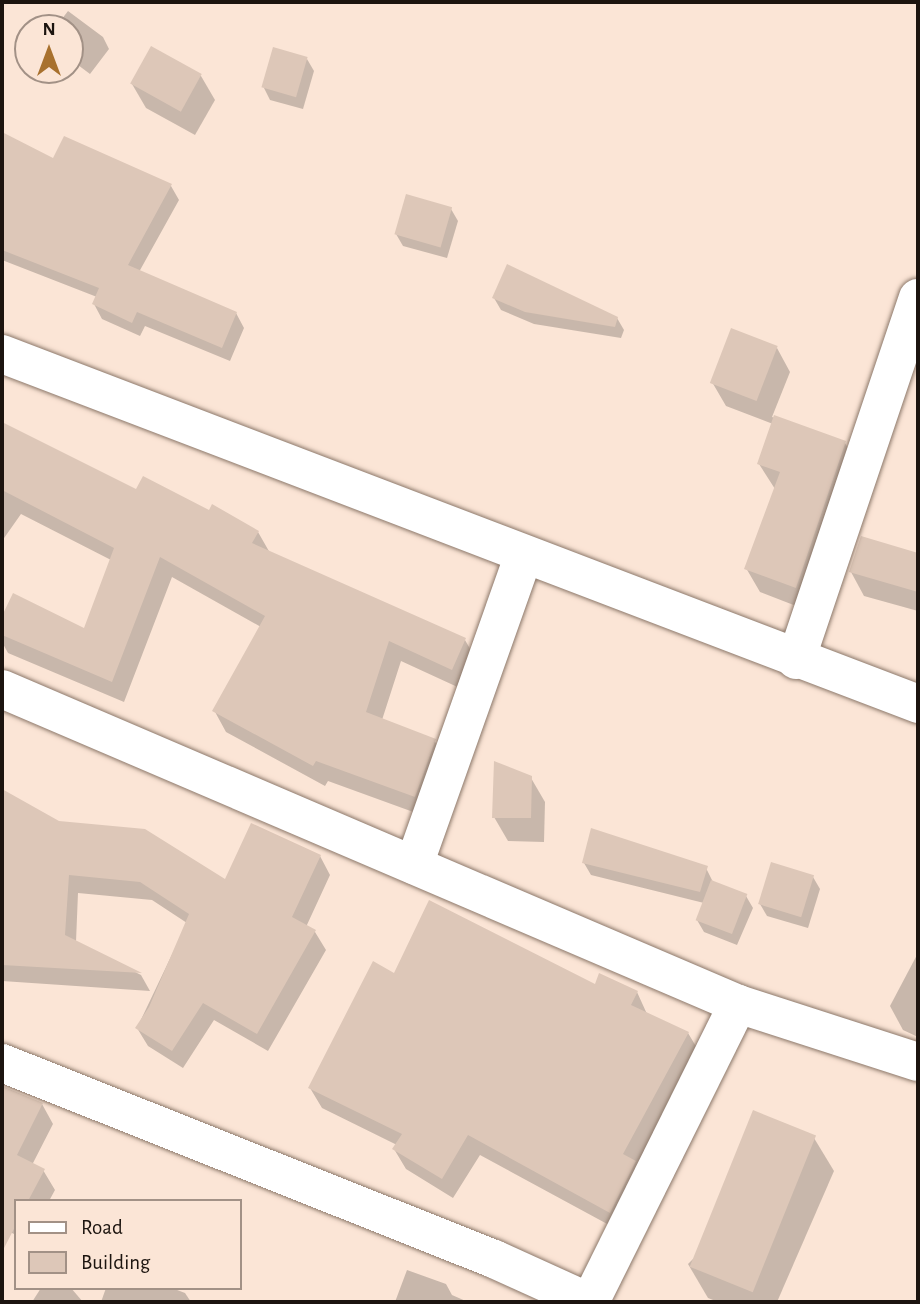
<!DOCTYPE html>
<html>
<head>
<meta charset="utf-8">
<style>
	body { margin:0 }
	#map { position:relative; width:920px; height:1304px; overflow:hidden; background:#fbe5d6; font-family:"Alegreya Sans",sans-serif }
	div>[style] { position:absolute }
	.shadow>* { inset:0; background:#0003 }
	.building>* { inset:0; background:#ddc7b8; transform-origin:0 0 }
	.roads { filter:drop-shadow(0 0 2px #8c786a) drop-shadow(0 0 2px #8c786a) }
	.minor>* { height:38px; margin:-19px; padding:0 19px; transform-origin:19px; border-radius:19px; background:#fff }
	span { translate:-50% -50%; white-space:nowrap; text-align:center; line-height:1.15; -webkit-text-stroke:5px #fbe5d6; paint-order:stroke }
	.frame { position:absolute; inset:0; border:4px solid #1c140f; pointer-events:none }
	.legend { position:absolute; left:14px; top:1199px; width:228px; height:91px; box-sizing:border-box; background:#fbe5d6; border:2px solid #a29186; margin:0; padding:9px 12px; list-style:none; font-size:21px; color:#1c140f }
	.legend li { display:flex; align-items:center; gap:14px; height:35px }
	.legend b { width:35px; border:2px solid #a29186 }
	.north { position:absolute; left:14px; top:14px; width:70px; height:70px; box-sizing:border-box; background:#fbe5d6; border:2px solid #a29186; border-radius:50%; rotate:0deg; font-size:19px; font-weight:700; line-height:28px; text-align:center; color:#1c140f }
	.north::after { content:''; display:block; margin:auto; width:24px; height:32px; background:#a8712e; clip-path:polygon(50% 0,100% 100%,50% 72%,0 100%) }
</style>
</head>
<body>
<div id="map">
	<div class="shadow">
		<i style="clip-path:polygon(68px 11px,103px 37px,109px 49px,90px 74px,70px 59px,70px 28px,55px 28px)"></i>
		<i style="clip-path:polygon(152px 49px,201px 76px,215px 100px,195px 135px,146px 108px,132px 84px)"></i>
		<i style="clip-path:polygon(307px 59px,314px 71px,303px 109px,270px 100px,264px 88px)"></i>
		<i style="clip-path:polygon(2px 133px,54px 161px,65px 138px,171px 186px,179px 200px,139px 272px,236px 313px,244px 328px,230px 361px,145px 326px,140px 336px,102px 319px,94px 304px,97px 297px,2px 260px)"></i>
		<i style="clip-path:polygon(451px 209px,458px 221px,447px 258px,403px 246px,396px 234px)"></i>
		<i style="clip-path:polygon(494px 298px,617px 318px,624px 330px,621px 338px,534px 324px,501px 310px)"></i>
		<i style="clip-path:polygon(777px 348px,790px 372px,772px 417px,845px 443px,859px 466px,809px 611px,760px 592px,746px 568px,775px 489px,759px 464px,773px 424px,726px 406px,712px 382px)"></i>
		<i style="clip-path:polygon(2px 424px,137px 492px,258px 532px,270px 553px,465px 640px,477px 661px,464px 690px,401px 661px,382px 720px,434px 740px,446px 761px,427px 817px,328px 781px,325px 786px,226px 732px,214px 710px,261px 627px,172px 577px,124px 702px,8px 653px,2px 642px,2px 620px,14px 595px,85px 631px,111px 560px,21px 514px,2px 541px)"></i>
		<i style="clip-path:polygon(862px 539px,918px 554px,918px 611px,864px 596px,851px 572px)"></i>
		<i style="clip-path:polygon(531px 778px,545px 802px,544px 842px,508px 841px,494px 817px)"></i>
		<i style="clip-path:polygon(2px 791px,59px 822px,225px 881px,320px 856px,330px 875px,306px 927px,315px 932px,326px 950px,268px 1051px,214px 1020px,183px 1068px,148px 1046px,137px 1028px,187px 923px,152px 900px,78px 893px,76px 942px,141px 975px,150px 991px,2px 981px)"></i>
		<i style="clip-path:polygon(584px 863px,706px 868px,713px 882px,746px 896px,753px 908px,737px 945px,704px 932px,697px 920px,704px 903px,591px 875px)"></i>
		<i style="clip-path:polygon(813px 877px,820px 889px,808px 928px,767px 916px,760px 904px)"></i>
		<i style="clip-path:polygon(918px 953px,918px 1037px,903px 1030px,890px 1006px)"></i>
		<i style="clip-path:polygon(395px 975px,637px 992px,647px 1014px,688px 1033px,700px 1053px,622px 1232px,480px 1155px,453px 1198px,406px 1169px,394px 1149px,397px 1145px,322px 1108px,310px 1088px)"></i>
		<i style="clip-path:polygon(2px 1088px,42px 1104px,53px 1124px,32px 1165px,43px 1170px,55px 1190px,49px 1201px,16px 1201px,16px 1235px,2px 1228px)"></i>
		<i style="clip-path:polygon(814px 1138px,834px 1171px,777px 1302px,718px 1302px,708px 1298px,688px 1264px)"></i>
		<i style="clip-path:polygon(407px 1270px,446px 1284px,452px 1295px,468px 1302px,395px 1302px)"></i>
		<i style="clip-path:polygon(41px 1288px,71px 1288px,83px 1302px,32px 1302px)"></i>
		<i style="clip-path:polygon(106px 1288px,172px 1288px,185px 1293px,191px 1302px,101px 1302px)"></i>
	</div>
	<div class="building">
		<i style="left:151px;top:46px;width:58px;height:43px;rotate:29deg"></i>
		<i style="left:273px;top:47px;width:36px;height:42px;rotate:16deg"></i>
		<i style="clip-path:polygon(2px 132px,53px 158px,64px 136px,172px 184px,128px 265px,237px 312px,222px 348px,137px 312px,132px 323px,92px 304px,99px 288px,2px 250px)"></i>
		<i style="left:406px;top:194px;width:48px;height:42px;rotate:16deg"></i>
		<i style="clip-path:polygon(507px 264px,618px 317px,615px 327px,525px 312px,492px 298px)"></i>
		<i style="left:731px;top:328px;width:50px;height:59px;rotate:21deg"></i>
		<i style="clip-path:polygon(774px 415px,846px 441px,796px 588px,744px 569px,780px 472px,757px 464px)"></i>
		<i style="clip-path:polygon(2px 422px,136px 489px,143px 476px,209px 510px,212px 504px,259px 531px,252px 543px,466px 638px,452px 670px,389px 641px,366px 712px,436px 739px,415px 797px,316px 761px,313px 766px,212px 711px,265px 616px,160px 557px,112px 682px,2px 635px,2px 616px,13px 593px,84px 628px,114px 548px,2px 490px)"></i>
		<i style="clip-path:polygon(861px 536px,918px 553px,918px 592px,849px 572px)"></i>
		<i style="clip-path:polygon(494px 761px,532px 776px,531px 818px,492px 818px)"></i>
		<i style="clip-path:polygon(2px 789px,59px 821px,145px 829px,225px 879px,251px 823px,321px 855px,292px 917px,316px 930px,257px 1034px,203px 1003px,172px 1051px,135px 1028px,149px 1007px,189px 914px,140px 882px,69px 875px,65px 935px,142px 973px,2px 965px)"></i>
		<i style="clip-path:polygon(591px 828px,708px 866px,700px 892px,582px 863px)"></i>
		<i style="left:771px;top:862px;width:45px;height:44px;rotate:17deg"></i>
		<i style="left:711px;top:880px;width:39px;height:43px;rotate:21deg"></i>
		<i style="clip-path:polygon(429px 900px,595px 984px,599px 973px,638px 991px,631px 1005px,689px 1032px,623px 1154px,636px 1161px,610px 1213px,468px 1135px,442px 1179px,392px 1149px,402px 1134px,308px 1088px,373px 961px,394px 973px)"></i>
		<i style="clip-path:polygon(2px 1086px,43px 1103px,17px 1155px,45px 1169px,28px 1201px,16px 1201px,16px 1225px,2px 1252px)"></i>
		<i style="left:753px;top:1110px;width:68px;height:169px;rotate:22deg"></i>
	</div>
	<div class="roads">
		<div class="minor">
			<i style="left:2px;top:354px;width:981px;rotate:20.91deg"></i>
			<i style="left:796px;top:660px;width:382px;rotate:-71.4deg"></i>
			<i style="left:2px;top:689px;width:801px;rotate:23.17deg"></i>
			<i style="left:738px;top:1004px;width:189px;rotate:17.9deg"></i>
			<i style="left:414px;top:865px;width:329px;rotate:-70.5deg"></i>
			<i style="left:2px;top:1063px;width:530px;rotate:21.72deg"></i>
			<i style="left:494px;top:1259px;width:104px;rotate:24.4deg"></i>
			<i style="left:590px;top:1302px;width:333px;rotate:-63.6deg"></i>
		</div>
	</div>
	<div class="frame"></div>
	<ul class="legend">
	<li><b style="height:9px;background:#fff"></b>Road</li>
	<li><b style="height:19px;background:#ddc7b8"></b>Building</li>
	</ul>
	<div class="north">N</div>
</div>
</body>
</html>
